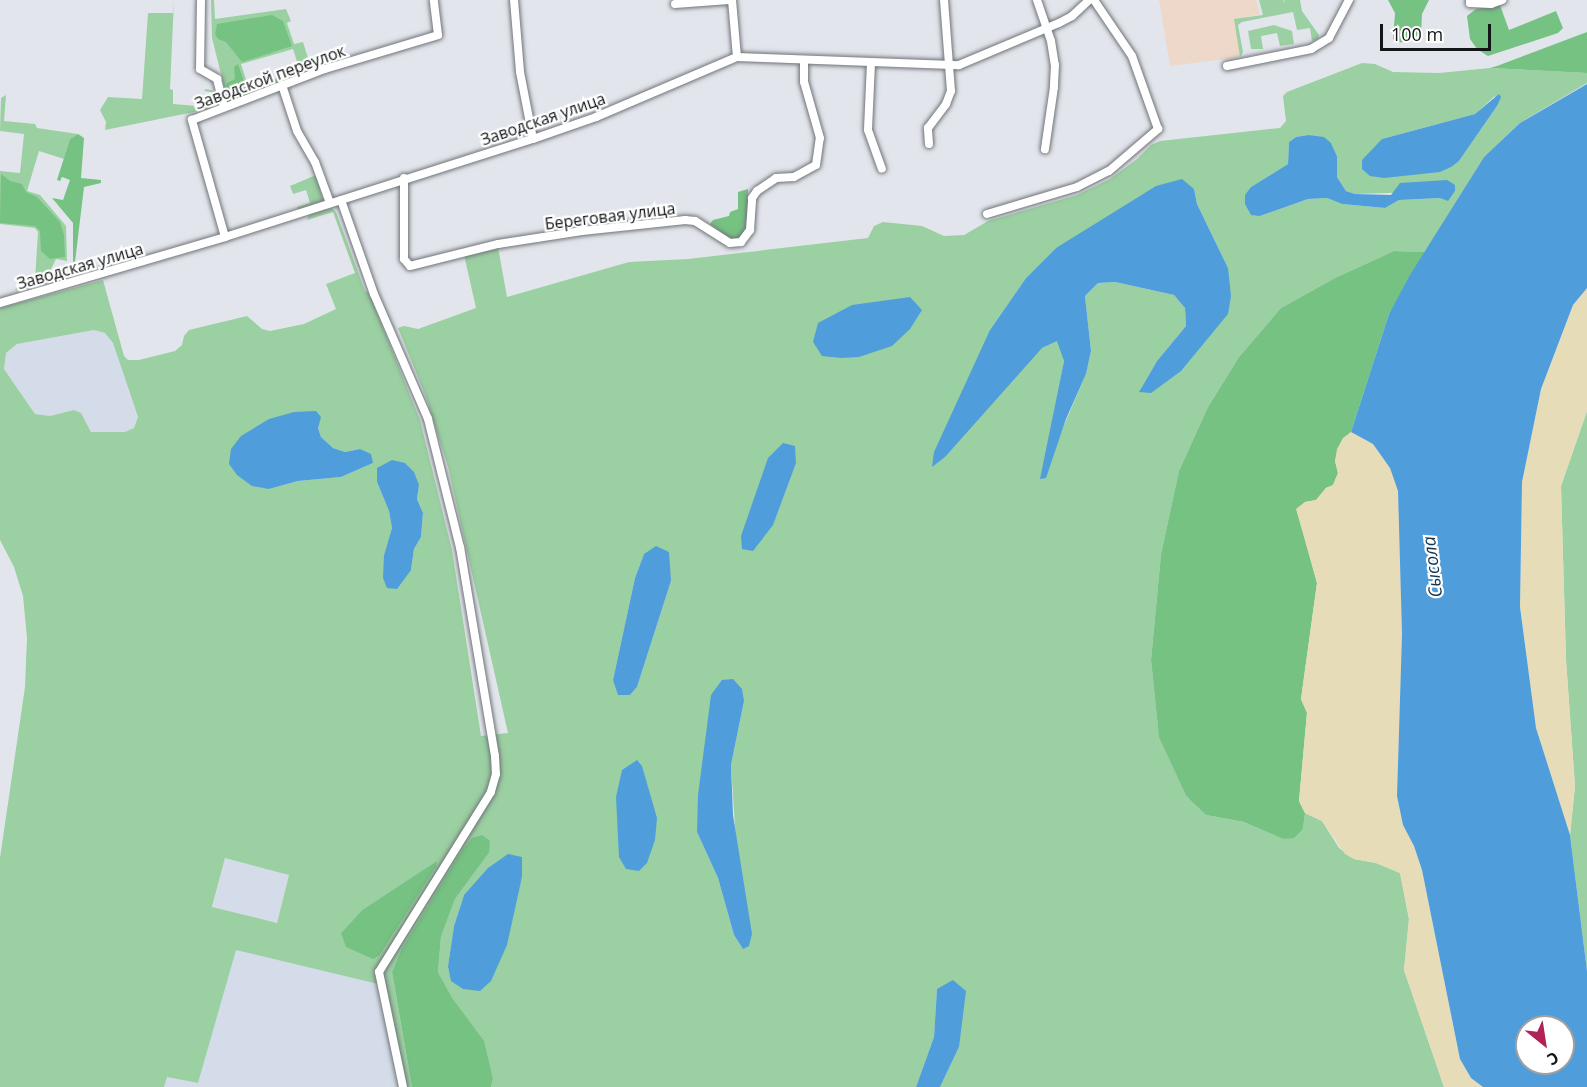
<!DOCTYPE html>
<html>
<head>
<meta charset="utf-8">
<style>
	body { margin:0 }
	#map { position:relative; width:1587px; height:1087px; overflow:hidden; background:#e2e6ec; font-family:"Open Sans",sans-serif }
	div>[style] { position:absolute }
	.commercial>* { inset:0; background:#edd8ca }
	.built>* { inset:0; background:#d3dce8; transform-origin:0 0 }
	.green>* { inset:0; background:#9bd0a2 }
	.forest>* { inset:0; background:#75c282 }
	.sand>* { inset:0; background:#e6ddb8 }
	.water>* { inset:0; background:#4f9edb }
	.roads { filter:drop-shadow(0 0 2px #707479) drop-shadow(0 0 2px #707479) }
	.minor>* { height:8px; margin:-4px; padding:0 4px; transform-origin:4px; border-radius:4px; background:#fff }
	span { translate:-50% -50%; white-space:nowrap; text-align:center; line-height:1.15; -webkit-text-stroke:4.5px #fff; paint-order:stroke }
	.street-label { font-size:16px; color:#131517 }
	.water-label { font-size:18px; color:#163750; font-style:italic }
	.north { position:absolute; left:1515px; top:1015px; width:60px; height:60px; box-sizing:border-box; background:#fff; border:2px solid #a1a1a2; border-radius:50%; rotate:150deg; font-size:16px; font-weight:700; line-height:24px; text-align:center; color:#131517 }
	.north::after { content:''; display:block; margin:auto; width:21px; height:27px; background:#b12357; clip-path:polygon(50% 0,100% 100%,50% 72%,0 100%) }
	.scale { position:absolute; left:1380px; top:24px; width:111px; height:27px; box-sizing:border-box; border:3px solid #131517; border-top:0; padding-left:8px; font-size:18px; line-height:21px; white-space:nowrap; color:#131517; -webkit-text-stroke:4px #fff; paint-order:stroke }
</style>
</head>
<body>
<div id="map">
	<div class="commercial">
		<i style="clip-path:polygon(1159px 0,1256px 0,1260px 14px,1235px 20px,1240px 57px,1170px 66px)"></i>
	</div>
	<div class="built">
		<i style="clip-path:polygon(94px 330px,105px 333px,113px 343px,138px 418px,134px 428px,125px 432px,91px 432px,81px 413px,74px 410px,50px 416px,35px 414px,4px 369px,6px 353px,17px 344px)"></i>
		<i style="left:225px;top:858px;width:66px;height:51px;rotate:14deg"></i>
		<i style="clip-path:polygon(235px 949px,378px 984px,400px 1087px,164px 1087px,166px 1077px,198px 1083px)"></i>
	</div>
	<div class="green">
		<i style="clip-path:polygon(174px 0,170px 89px,173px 90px,173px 104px,210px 107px,211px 92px,204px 91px,206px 89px,214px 91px,215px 105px,210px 109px,199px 111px,105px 130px,106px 122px,100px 110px,108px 97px,142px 99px,148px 13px,173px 13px)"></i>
		<i style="clip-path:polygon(211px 0,214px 0,215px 19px,286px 9px,291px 21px,287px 23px,294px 44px,303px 42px,312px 71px,301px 74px,293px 49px,241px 64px,249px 89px,274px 82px,277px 76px,292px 71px,295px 72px,297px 76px,228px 102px,212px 38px)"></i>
		<i style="clip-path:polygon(1259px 0,1283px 0,1285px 3px,1284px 0,1300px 0,1302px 11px,1319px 35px,1318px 39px,1312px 41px,1310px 28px,1297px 30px,1293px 12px,1242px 22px,1238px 25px,1243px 52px,1240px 57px,1234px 19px,1263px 15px)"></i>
		<i style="clip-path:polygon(1274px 25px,1292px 31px,1294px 44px,1280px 46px,1277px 33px,1261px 36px,1263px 49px,1251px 49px,1248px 31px)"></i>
		<i style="clip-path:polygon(evenodd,1362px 63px,1375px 64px,1393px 72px,1439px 73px,1490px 68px,1587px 73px,1587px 83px,1520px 123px,1484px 157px,1425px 252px,1394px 251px,1335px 278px,1281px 308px,1239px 357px,1208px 407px,1179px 471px,1161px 554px,1151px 660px,1159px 736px,1186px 796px,1206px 815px,1244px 822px,1283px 839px,1303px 829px,1305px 813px,1322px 821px,1339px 848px,1354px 859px,1376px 863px,1400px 873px,1409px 919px,1404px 970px,1444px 1087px,940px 1087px,959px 1047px,937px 989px,934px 1037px,916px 1087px,491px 1087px,493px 1079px,438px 972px,441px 937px,455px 899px,489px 853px,472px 838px,401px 950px,392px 972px,412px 1087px,400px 1087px,378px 984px,236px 950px,198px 1083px,167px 1077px,164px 1087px,0 1087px,0 858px,25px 687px,27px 638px,23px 596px,14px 567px,0 540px,0 308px,103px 280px,124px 356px,128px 360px,139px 360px,175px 351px,182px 345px,184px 336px,189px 330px,247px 316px,262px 329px,270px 331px,304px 324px,336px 309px,326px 284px,355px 273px,333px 212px,307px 220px,309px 214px,332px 208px,336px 212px,365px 291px,369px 293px,420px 420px,452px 550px,481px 736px,508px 733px,448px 467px,426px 397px,398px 328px,404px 326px,418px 329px,476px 308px,464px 255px,498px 247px,507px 297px,629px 262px,688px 259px,868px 238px,874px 226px,883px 222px,922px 226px,944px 236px,964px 235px,988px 221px,1077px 195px,1110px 179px,1137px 159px,1151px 145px,1160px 141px,1280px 128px,1286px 121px,1283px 96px,1287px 92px,1362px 63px,1495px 96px,1497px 106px,1459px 161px,1440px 172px,1382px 139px,1475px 114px,1495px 96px,1362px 63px,1308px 135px,1331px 143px,1337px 156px,1337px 177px,1346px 191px,1355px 194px,1455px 191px,1441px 198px,1399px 200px,1385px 208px,1342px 204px,1327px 198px,1308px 199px,1260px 216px,1251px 187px,1288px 164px,1289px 142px,1296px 137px,1308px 135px,1362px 63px,1194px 189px,1197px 204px,1228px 268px,1139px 392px,1157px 361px,1186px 326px,1185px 308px,1174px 295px,1115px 282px,1098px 283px,1085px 296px,1091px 351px,1086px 374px,1041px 479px,1064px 361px,1058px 340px,1042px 348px,990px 330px,1026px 278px,1056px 248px,1194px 189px,1362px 63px,94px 330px,105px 333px,113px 343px,138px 417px,134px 428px,125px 432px,91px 432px,81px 413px,74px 410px,50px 416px,35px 414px,4px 369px,6px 353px,17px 344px,94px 330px,1362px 63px,318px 428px,321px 437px,333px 448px,345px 452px,360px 449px,373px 463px,341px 477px,298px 481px,269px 489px,318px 428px,1362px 63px,377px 468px,419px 485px,417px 499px,423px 513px,421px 537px,414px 549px,411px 570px,384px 555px,392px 528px,389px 511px,377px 482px,377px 468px,1362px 63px,644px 554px,671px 581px,637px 687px,630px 695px,613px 680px,635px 578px,644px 554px,1362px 63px,744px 701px,731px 765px,743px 949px,734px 935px,718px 878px,697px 832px,744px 701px,1362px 63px,225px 858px,289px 875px,277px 923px,212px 907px,225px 858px,1362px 63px,436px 862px,436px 867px,380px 955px,341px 933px,362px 910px,436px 862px,1362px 63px,522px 877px,513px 910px,448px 966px,454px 926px,464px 895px,522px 877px)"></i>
		<i style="clip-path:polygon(6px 95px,4px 121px,35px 124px,37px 128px,78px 134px,70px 139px,64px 159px,39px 151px,27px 191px,40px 195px,66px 226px,67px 261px,56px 259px,47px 278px,18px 292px,15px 289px,35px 280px,38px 232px,35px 228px,0 224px,0 171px,20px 173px,24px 134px,0 131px,1px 98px)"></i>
		<i style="clip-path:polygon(316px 175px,323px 201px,298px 210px,297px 207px,310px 203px,306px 190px,293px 194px,290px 186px)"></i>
		<i style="clip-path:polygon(1587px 411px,1587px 971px,1570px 835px,1575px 786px,1566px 660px,1561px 486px)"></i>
	</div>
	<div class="forest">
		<i style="clip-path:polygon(1388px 0,1429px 0,1422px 14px,1421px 34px,1403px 42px,1397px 43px,1393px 39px,1395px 13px)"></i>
		<i style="clip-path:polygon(1500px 5px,1509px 30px,1556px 11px,1563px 28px,1558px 33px,1488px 56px,1477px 49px,1470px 39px,1467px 16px,1476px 9px)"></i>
		<i style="clip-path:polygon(272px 15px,283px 21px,292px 46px,242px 62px,226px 42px,218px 39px,215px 34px,217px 24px)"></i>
		<i style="clip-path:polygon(1587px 32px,1587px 73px,1490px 68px,1497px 66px)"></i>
		<i style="clip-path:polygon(238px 64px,247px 90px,231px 98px,225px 88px,227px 83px,235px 79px,234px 67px)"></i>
		<i style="clip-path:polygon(78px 134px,84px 138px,81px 178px,101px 180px,101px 183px,84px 187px,75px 262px,73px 262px,73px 223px,52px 198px,63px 200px,70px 180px,62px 177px,60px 181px,57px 180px,70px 139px)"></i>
		<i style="clip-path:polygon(1px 174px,10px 181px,22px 184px,26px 192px,37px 197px,60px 222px,64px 235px,65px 257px,50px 259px,41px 251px,40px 231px,35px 226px,0 223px)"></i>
		<i style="clip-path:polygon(748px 189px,748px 226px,741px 239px,732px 240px,710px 224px,713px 220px,729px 216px,730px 212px,738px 209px,738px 192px)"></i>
		<i style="clip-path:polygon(1394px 251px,1425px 252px,1389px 314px,1351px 432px,1343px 439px,1335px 461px,1338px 473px,1333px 485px,1326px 488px,1316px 500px,1305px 502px,1297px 509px,1317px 583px,1301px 699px,1307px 713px,1299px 801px,1305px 813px,1303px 829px,1294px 838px,1283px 839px,1244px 822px,1206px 815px,1186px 796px,1159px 737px,1151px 660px,1161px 554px,1179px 471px,1208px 407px,1239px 357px,1281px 308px,1335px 278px)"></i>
		<i style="clip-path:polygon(482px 835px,490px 841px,489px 853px,455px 899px,441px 937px,438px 972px,452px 998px,484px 1041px,493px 1079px,491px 1087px,412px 1087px,392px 972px,401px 950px,463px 849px,472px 838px)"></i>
		<i style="clip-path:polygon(437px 861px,436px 867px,380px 955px,373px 959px,346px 947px,341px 933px,362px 910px)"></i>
	</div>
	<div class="sand">
		<i style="clip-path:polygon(1587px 288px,1587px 411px,1561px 486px,1566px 660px,1575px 786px,1570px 835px,1536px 728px,1520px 607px,1522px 482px,1541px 389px,1573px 305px)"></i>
		<i style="clip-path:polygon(1351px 432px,1373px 444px,1390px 468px,1398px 491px,1402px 634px,1397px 796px,1403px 825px,1414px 846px,1422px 870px,1460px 1059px,1471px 1078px,1483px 1087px,1444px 1087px,1404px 970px,1409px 919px,1400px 873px,1376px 863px,1354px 859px,1345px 854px,1322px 821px,1305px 813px,1299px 801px,1307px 713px,1301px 699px,1317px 583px,1296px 509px,1305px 502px,1316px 500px,1326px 488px,1333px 485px,1338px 473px,1335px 461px,1337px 449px,1343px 438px)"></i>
	</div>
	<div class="water">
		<i style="clip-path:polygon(evenodd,1587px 84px,1587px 288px,1573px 305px,1541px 389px,1522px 482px,1520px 607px,1536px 728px,1570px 835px,1587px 971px,1587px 1087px,1483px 1087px,1471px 1078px,1460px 1059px,1422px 870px,1414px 846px,1403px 825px,1397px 796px,1402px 634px,1398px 491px,1390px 468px,1373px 444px,1351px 432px,1389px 314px,1410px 275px,1484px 157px,1520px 123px,1587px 84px,1527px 1027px,1563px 1027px,1563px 1063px,1527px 1063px,1527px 1027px)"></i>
		<i style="clip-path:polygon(1499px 94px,1501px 97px,1497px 106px,1459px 161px,1451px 167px,1440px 172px,1384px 178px,1370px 176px,1362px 169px,1362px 160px,1382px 139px,1475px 114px)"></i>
		<i style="clip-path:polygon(1308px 135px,1324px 137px,1331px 143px,1337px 156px,1337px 177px,1346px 191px,1355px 194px,1391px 195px,1400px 183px,1447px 180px,1455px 185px,1455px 191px,1448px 201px,1440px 198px,1399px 200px,1385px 208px,1342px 204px,1327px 198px,1308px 199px,1260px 216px,1251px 215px,1245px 204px,1245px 195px,1251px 187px,1288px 164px,1289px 142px,1296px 137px)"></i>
		<i style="clip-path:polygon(1182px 179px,1194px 189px,1197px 204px,1228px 268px,1231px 296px,1228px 314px,1181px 371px,1151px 393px,1139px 392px,1157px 361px,1186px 326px,1185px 308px,1174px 295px,1115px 282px,1098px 283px,1085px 296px,1091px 351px,1086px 374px,1066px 419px,1046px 478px,1040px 479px,1064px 361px,1057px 341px,1042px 348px,945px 457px,932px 467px,934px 452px,990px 330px,1026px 278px,1056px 248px,1156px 186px)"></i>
		<i style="clip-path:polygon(910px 297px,922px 310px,910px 329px,892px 346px,859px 357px,841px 358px,822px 356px,813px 342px,818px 323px,852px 305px)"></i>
		<i style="clip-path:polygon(316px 411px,321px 417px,318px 428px,321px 437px,333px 448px,345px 452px,360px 449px,371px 454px,373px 463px,341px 477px,298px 481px,269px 489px,252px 486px,237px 475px,229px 464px,231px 449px,241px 436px,269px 419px,294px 412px)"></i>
		<i style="clip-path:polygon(783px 443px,795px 446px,796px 463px,773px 525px,753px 551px,742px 549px,741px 536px,768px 458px)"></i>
		<i style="clip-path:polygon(392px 460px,405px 463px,414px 472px,419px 485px,417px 499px,423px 513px,421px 537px,414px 549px,411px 570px,397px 589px,387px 588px,383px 578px,384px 555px,392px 528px,389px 511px,377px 482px,377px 468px)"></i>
		<i style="clip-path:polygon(656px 546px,669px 552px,671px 581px,637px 687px,630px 695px,618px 695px,613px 680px,635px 578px,644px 554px)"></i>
		<i style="clip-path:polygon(733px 679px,742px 689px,744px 701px,731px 765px,733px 815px,752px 934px,749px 946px,743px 949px,734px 935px,718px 878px,697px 832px,698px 795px,711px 695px,722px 680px)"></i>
		<i style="clip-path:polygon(637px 760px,642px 766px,657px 818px,655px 840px,647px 863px,639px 871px,626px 869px,619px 857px,616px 797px,622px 770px)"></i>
		<i style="clip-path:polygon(508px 854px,522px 857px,522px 877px,507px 945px,491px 981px,480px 991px,463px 989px,451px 981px,448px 966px,454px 926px,464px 895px,488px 868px)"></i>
		<i style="clip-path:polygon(953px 980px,966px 991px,959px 1047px,940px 1087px,916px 1087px,934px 1037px,937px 989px)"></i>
	</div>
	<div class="roads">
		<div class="minor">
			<i style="left:201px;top:0;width:69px;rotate:90.8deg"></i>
			<i style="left:200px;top:69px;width:20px;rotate:30deg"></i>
			<i style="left:217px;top:79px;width:29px;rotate:76deg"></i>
			<i style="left:514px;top:0;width:72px;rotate:85.2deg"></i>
			<i style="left:520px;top:72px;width:68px;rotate:79deg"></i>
			<i style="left:732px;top:0;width:57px;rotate:85deg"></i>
			<i style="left:1037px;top:0;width:43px;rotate:71.1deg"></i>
			<i style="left:1051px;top:41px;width:24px;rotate:81deg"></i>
			<i style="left:1055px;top:65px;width:22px;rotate:93deg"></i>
			<i style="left:1054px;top:87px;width:63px;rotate:98.3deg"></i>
			<i style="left:1470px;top:0;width:3px;rotate:90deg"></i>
			<i style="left:1470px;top:3px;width:21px;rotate:3deg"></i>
			<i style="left:1491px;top:4px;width:12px;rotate:-20deg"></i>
			<i style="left:675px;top:4px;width:54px;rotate:-4.2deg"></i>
			<i style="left:871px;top:63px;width:67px;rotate:92.6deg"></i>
			<i style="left:868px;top:130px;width:41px;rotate:70.3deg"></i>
			<i style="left:1227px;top:66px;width:86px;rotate:-11.4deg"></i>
			<i style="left:1311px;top:49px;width:21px;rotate:-31deg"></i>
			<i style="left:1329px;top:38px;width:43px;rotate:-62.2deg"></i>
			<i style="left:282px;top:85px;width:48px;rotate:71.9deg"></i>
			<i style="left:297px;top:131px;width:36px;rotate:60deg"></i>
			<i style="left:315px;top:162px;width:44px;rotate:69.9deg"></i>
			<i style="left:929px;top:144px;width:16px;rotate:-94deg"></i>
			<i style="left:928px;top:128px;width:30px;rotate:-53deg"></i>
			<i style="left:946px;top:104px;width:14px;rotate:-69deg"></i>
			<i style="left:951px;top:91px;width:91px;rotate:-94.4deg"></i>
			<i style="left:404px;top:178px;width:81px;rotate:90deg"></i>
			<i style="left:404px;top:259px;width:9px;rotate:49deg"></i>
			<i style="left:410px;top:266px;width:91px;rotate:-14deg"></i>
			<i style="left:498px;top:244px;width:85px;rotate:-8.8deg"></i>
			<i style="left:582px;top:231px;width:104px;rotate:-6.1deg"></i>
			<i style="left:685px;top:220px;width:10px;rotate:6deg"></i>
			<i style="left:695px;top:221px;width:41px;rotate:32.2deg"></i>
			<i style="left:730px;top:243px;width:11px;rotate:-5deg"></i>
			<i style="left:741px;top:242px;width:15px;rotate:-53deg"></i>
			<i style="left:750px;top:230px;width:32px;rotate:-86deg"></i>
			<i style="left:752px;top:198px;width:9px;rotate:-54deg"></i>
			<i style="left:757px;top:191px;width:23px;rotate:-34deg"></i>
			<i style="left:776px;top:178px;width:18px;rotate:-3deg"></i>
			<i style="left:794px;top:177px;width:25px;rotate:-29deg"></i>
			<i style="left:816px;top:165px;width:27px;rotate:-82deg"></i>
			<i style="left:820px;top:138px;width:58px;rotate:-105.9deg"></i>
			<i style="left:804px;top:82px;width:22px;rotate:-90deg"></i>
			<i style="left:341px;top:200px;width:100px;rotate:70.7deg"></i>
			<i style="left:374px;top:294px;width:136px;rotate:66.6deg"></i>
			<i style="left:428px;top:419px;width:132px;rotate:76deg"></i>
			<i style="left:460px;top:547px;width:212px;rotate:80.5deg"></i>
			<i style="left:495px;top:756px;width:18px;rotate:87deg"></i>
			<i style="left:496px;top:774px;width:19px;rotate:106deg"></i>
			<i style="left:491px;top:792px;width:212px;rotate:121.9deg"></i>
			<i style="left:379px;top:972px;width:117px;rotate:78.2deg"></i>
			<i style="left:987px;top:214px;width:94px;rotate:-16.7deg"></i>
			<i style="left:1077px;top:187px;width:36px;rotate:-27deg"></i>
			<i style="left:1109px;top:171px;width:65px;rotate:-40.6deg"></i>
			<i style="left:1158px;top:129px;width:77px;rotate:-109.6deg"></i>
			<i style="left:1132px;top:56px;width:68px;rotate:-124.2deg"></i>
			<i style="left:225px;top:237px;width:122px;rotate:-105.8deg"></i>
			<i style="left:192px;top:120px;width:142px;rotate:-21deg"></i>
			<i style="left:325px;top:69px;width:118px;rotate:-16.7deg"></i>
			<i style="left:438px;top:35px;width:35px;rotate:-97deg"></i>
			<i style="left:0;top:303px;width:234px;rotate:-16.3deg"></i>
			<i style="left:225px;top:237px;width:323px;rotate:-17.7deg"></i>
			<i style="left:533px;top:139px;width:67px;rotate:-19.2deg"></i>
			<i style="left:596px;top:117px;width:153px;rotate:-23.1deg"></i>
			<i style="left:737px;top:57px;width:222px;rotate:2.1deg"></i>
			<i style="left:959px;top:65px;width:108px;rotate:-22.8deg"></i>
			<i style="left:1059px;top:23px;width:15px;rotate:-28deg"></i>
			<i style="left:1072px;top:16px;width:23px;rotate:-43deg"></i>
		</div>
	</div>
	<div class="street-label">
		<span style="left:270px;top:77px;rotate:-20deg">Заводской переулок</span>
		<span style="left:543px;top:119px;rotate:-19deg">Заводская улица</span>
		<span style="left:610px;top:216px;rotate:-7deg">Береговая улица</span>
		<span style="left:80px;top:266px;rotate:-16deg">Заводская улица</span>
	</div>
	<div class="water-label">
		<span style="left:1432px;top:567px;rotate:-97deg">Сысола</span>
	</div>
	<div class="north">С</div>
	<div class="scale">100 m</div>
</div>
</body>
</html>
